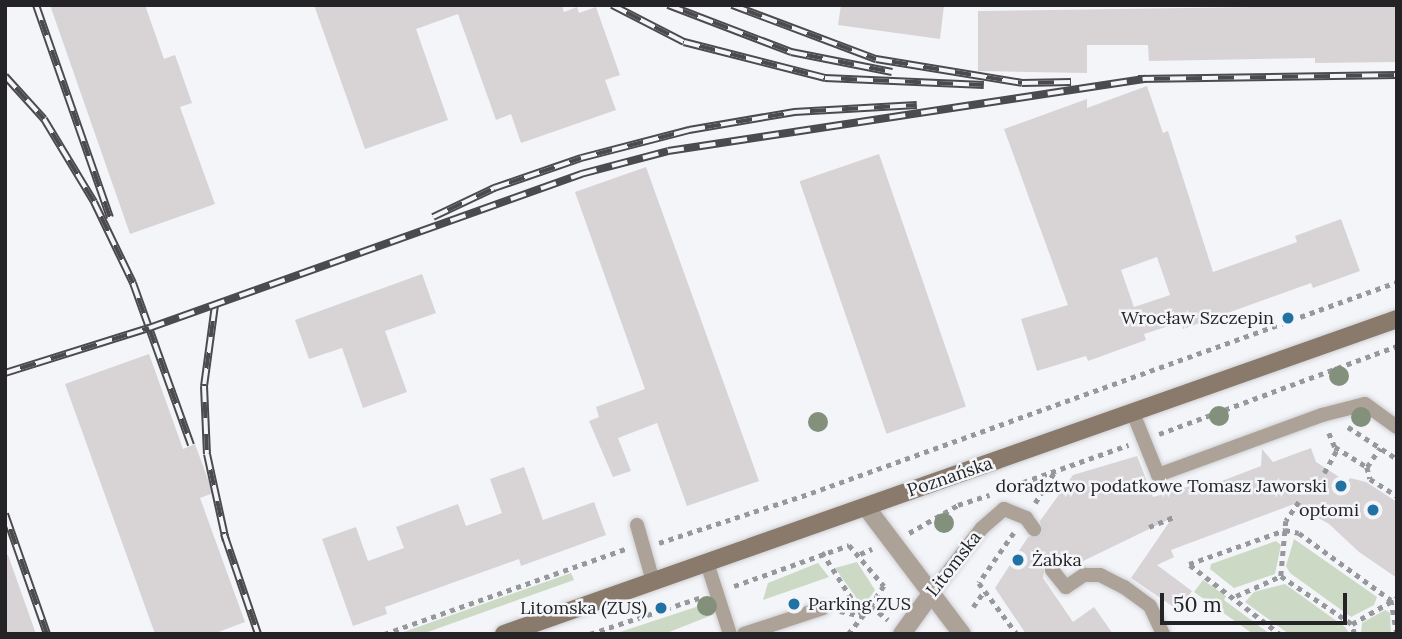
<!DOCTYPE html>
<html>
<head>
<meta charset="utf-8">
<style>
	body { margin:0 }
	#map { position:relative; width:1402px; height:639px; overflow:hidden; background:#f3f5f9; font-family:Lora,serif }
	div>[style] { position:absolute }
	.green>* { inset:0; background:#ccd9c5 }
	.building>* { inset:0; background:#d8d4d5; transform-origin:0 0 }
	.path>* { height:4.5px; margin-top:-2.25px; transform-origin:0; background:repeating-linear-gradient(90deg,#96989b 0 5px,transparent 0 10px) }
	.roads { filter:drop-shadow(0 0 2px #cecfd3) drop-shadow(0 0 2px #cecfd3) }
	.lane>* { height:14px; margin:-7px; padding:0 7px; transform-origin:7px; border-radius:7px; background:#ada298 }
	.street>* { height:18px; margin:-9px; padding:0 9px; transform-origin:9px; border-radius:9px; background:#ada298 }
	.secondary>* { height:18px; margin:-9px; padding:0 9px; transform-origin:9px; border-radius:9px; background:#8a7a6c }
	.rail>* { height:8px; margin-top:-4px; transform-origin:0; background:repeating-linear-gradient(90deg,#f3f5f9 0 16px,#4b4b4d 0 32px); box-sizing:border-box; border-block:2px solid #4b4b4d }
	.trees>* { width:20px; height:20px; margin:-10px; border-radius:50%; background:#83917c }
	.dots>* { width:19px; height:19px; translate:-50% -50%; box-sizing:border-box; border:4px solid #f3f5f9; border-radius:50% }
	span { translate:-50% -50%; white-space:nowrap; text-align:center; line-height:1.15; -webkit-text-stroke:5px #f3f5f9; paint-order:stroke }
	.poi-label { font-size:18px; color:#242426 }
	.right { translate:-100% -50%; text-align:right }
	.left { translate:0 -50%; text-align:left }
	.street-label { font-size:18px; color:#242426 }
	.frame { position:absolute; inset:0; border:7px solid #242426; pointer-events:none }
	.scale { position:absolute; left:1160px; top:593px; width:187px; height:32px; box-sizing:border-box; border:4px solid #242426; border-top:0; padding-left:9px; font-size:21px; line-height:24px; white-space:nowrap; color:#242426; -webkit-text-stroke:5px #f3f5f9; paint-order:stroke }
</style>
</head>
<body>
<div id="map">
	<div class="green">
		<i style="clip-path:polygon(1294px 539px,1377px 597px,1374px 605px,1351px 617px,1290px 573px,1286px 566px)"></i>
		<i style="clip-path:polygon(1276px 541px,1281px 545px,1275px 574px,1234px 588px,1210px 569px,1211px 564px)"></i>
		<i style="clip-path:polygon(857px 562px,875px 590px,863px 607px,835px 568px)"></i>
		<i style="clip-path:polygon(818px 563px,829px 577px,763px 600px,768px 583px)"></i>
		<i style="clip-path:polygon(571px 573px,574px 580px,422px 634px,398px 634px)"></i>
		<i style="clip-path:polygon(1203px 580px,1226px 596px,1224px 600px,1270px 634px,1253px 634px,1194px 592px)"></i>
		<i style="clip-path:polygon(1285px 584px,1345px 627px,1350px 634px,1289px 634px,1245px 602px,1254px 592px)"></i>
		<i style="clip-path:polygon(699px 606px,715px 614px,664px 634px,614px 634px)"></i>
		<i style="clip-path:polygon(1385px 610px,1390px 613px,1391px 634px,1361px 634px,1362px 623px)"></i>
	</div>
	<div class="building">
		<i style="clip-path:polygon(50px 5px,145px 5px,164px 59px,175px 55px,192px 103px,180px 107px,215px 204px,130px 234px)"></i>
		<i style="clip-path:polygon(314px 5px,562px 5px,564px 12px,577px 7px,579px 13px,596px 7px,620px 75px,605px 80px,616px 110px,521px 143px,511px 114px,496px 120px,458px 14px,416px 29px,448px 120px,365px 149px)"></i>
		<i style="clip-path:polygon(841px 5px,944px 5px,940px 39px,838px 25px)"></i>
		<i style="clip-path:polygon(1397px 5px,1397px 62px,1315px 63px,1315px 58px,1149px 61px,1148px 45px,1087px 45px,1087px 73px,978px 71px,978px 11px)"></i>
		<i style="clip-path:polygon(evenodd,1147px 86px,1163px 133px,1168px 131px,1213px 272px,1297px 242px,1295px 236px,1341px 219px,1360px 271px,1313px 288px,1311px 283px,1183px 329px,1181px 322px,1144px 334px,1146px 340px,1088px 361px,1086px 356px,1037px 371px,1021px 319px,1068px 305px,1004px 129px,1087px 99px,1087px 108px,1147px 86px,1157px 257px,1170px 295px,1134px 307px,1121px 270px,1157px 257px)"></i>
		<i style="left:879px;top:154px;width:267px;height:84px;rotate:71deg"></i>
		<i style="clip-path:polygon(646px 167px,759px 481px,687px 506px,657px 423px,618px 438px,631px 471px,613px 477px,589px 421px,599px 417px,596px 407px,645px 389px,575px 192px)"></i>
		<i style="clip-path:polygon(422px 274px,436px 313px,385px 331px,407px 392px,363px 408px,342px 348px,309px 359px,295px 320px)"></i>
		<i style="clip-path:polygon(149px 354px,183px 449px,195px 444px,213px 493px,200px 498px,245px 622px,213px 634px,155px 634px,65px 384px)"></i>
		<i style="clip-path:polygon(1311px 448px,1316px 462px,1347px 482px,1350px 478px,1366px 482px,1397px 502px,1397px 578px,1359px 552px,1329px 524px,1294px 504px,1171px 550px,1174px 557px,1157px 565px,1192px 591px,1178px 610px,1131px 578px,1172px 518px,1081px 562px,1077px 556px,1061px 566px,1055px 561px,1045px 563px,1043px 578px,1073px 622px,1094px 607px,1113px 634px,1026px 634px,995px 588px,1028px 537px,1042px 533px,1040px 521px,1073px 475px,1137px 456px,1153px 497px,1210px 480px,1214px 484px,1261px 466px,1262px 449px,1273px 462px)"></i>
		<i style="clip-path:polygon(524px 467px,543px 520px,594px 502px,606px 535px,521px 566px,519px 559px,385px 607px,387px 614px,353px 626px,322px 539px,356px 527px,368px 561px,404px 548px,396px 527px,458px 504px,466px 526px,502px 513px,490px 479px)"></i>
		<i style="clip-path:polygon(5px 555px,8px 555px,36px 634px,5px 634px)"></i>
	</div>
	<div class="path">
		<i style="left:1348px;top:427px;width:59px;rotate:33.1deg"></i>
		<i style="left:1329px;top:433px;width:15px;rotate:67deg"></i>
		<i style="left:1335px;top:447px;width:38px;rotate:32deg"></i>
		<i style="left:1367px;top:467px;width:12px;rotate:76deg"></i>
		<i style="left:1370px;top:479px;width:32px;rotate:32deg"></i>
		<i style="left:1159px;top:434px;width:254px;rotate:-20.3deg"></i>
		<i style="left:1367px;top:467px;width:23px;rotate:-56deg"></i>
		<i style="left:1324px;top:473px;width:29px;rotate:-61deg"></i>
		<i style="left:1004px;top:489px;width:132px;rotate:-19.5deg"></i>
		<i style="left:1299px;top:502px;width:23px;rotate:124deg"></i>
		<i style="left:1286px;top:521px;width:55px;rotate:95.2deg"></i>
		<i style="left:1281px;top:576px;width:86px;rotate:34.1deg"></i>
		<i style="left:1035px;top:503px;width:36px;rotate:-58deg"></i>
		<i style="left:1149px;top:527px;width:27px;rotate:-22deg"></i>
		<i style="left:909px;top:533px;width:56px;rotate:-29.7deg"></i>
		<i style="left:958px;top:505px;width:33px;rotate:-18deg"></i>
		<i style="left:1014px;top:533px;width:61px;rotate:125deg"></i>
		<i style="left:979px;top:583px;width:64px;rotate:53.3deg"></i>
		<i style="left:659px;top:543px;width:160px;rotate:-18.2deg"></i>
		<i style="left:811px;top:493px;width:623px;rotate:-19.8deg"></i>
		<i style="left:822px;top:552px;width:76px;rotate:57.4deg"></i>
		<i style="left:860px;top:554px;width:13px;rotate:-23deg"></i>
		<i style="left:1189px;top:564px;width:102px;rotate:-19.5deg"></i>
		<i style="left:1285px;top:530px;width:14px;rotate:12deg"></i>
		<i style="left:1299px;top:533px;width:114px;rotate:36.1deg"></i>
		<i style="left:1391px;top:600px;width:35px;rotate:80deg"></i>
		<i style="left:1190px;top:565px;width:113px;rotate:37.5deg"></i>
		<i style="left:734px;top:586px;width:122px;rotate:-19.6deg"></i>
		<i style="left:849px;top:545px;width:54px;rotate:49.5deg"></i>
		<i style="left:884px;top:586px;width:24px;rotate:123deg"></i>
		<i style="left:1236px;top:596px;width:49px;rotate:-24deg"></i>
		<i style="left:973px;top:607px;width:19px;rotate:-55deg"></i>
		<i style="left:840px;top:611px;width:23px;rotate:13deg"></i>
		<i style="left:384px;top:634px;width:256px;rotate:-19.4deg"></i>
		<i style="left:590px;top:634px;width:115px;rotate:-18.3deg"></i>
		<i style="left:848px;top:634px;width:36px;rotate:-51deg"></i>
		<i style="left:871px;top:606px;width:22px;rotate:39deg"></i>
		<i style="left:1354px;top:634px;width:10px;rotate:-101deg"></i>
		<i style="left:1352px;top:624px;width:52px;rotate:-30deg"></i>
	</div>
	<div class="roads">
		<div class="lane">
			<i style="left:1133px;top:413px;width:67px;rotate:68deg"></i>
			<i style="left:1158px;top:475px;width:175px;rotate:-20.1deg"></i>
			<i style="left:1322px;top:415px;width:44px;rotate:-14.3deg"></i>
			<i style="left:1365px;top:404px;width:39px;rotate:36deg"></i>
			<i style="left:637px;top:525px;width:58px;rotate:74.1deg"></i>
			<i style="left:707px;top:563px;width:75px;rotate:72.1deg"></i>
			<i style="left:1052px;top:570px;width:22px;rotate:51deg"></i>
			<i style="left:1066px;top:587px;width:22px;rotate:-34deg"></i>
			<i style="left:1084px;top:575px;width:16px"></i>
			<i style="left:1100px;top:575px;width:27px;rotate:27deg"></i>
			<i style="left:1124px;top:587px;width:32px;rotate:36deg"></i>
			<i style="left:1150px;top:606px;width:31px;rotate:65deg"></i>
			<i style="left:931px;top:594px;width:83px;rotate:-52.3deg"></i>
			<i style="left:982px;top:528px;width:29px;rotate:-41deg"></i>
			<i style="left:1004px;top:509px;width:24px;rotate:22deg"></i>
			<i style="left:1026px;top:518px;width:14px;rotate:54deg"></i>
			<i style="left:744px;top:634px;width:83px;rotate:-18.2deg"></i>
		</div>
		<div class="street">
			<i style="left:866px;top:507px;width:159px;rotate:52.9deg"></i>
			<i style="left:902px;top:634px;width:49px;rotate:-54.1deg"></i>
		</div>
		<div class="secondary">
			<i style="left:504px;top:634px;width:947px;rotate:-19.43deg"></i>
		</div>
	</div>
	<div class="rail">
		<i style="left:36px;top:5px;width:225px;rotate:70.8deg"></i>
		<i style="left:612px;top:5px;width:81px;rotate:27.2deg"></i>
		<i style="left:684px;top:42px;width:146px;rotate:14.3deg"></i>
		<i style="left:825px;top:78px;width:159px;rotate:2.5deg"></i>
		<i style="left:668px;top:5px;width:132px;rotate:20.9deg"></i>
		<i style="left:791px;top:52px;width:103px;rotate:11.2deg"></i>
		<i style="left:732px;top:5px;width:154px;rotate:20.6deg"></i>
		<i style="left:876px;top:59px;width:148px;rotate:9.3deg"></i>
		<i style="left:1022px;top:83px;width:49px;rotate:-1.2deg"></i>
		<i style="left:5px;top:76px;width:58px;rotate:47.8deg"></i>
		<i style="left:44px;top:119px;width:97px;rotate:58.9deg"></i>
		<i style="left:94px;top:202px;width:90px;rotate:64.3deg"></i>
		<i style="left:133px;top:283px;width:172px;rotate:70.3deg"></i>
		<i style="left:1138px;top:79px;width:259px;rotate:-0.9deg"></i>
		<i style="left:433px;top:217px;width:68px;rotate:-25.4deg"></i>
		<i style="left:494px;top:188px;width:92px;rotate:-19deg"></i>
		<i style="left:581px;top:158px;width:112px;rotate:-14.5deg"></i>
		<i style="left:689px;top:130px;width:107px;rotate:-9.7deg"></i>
		<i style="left:794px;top:112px;width:123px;rotate:-3.3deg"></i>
		<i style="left:215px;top:305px;width:82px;rotate:97.7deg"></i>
		<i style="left:204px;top:386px;width:68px;rotate:87.5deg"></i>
		<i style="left:207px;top:454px;width:89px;rotate:77.7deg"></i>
		<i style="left:5px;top:373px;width:151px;rotate:-17.4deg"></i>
		<i style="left:149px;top:328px;width:459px;rotate:-19.6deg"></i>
		<i style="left:581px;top:174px;width:90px;rotate:-14.8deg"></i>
		<i style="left:668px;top:151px;width:483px;rotate:-8.6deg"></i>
		<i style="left:5px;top:514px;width:127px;rotate:70.7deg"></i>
		<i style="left:224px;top:534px;width:106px;rotate:71.2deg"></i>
	</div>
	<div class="trees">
		<i style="left:1339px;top:376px"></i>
		<i style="left:1219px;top:416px"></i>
		<i style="left:1361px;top:417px"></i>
		<i style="left:818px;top:422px"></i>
		<i style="left:944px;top:523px"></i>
		<i style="left:707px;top:606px"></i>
	</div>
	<div class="dots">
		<i style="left:1288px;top:318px;background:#2172a3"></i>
		<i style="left:1341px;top:486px;background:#2172a3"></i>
		<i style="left:1373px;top:510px;background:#2172a3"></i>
		<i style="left:1018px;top:560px;background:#2172a3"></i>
		<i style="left:794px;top:604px;background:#2172a3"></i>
		<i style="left:661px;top:608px;background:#2172a3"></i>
	</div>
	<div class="poi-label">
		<span class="right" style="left:1274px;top:318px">Wrocław Szczepin</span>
		<span class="right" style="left:1327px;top:486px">doradztwo podatkowe Tomasz Jaworski</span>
		<span class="right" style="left:1359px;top:510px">optomi</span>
		<span class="left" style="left:1032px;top:560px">Żabka</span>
		<span class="left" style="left:808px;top:604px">Parking ZUS</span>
		<span class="right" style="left:647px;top:608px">Litomska (ZUS)</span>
	</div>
	<div class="street-label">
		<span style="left:950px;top:477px;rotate:-19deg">Poznańska</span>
		<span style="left:954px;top:564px;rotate:-52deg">Litomska</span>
	</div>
	<div class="frame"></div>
	<div class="scale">50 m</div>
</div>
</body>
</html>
